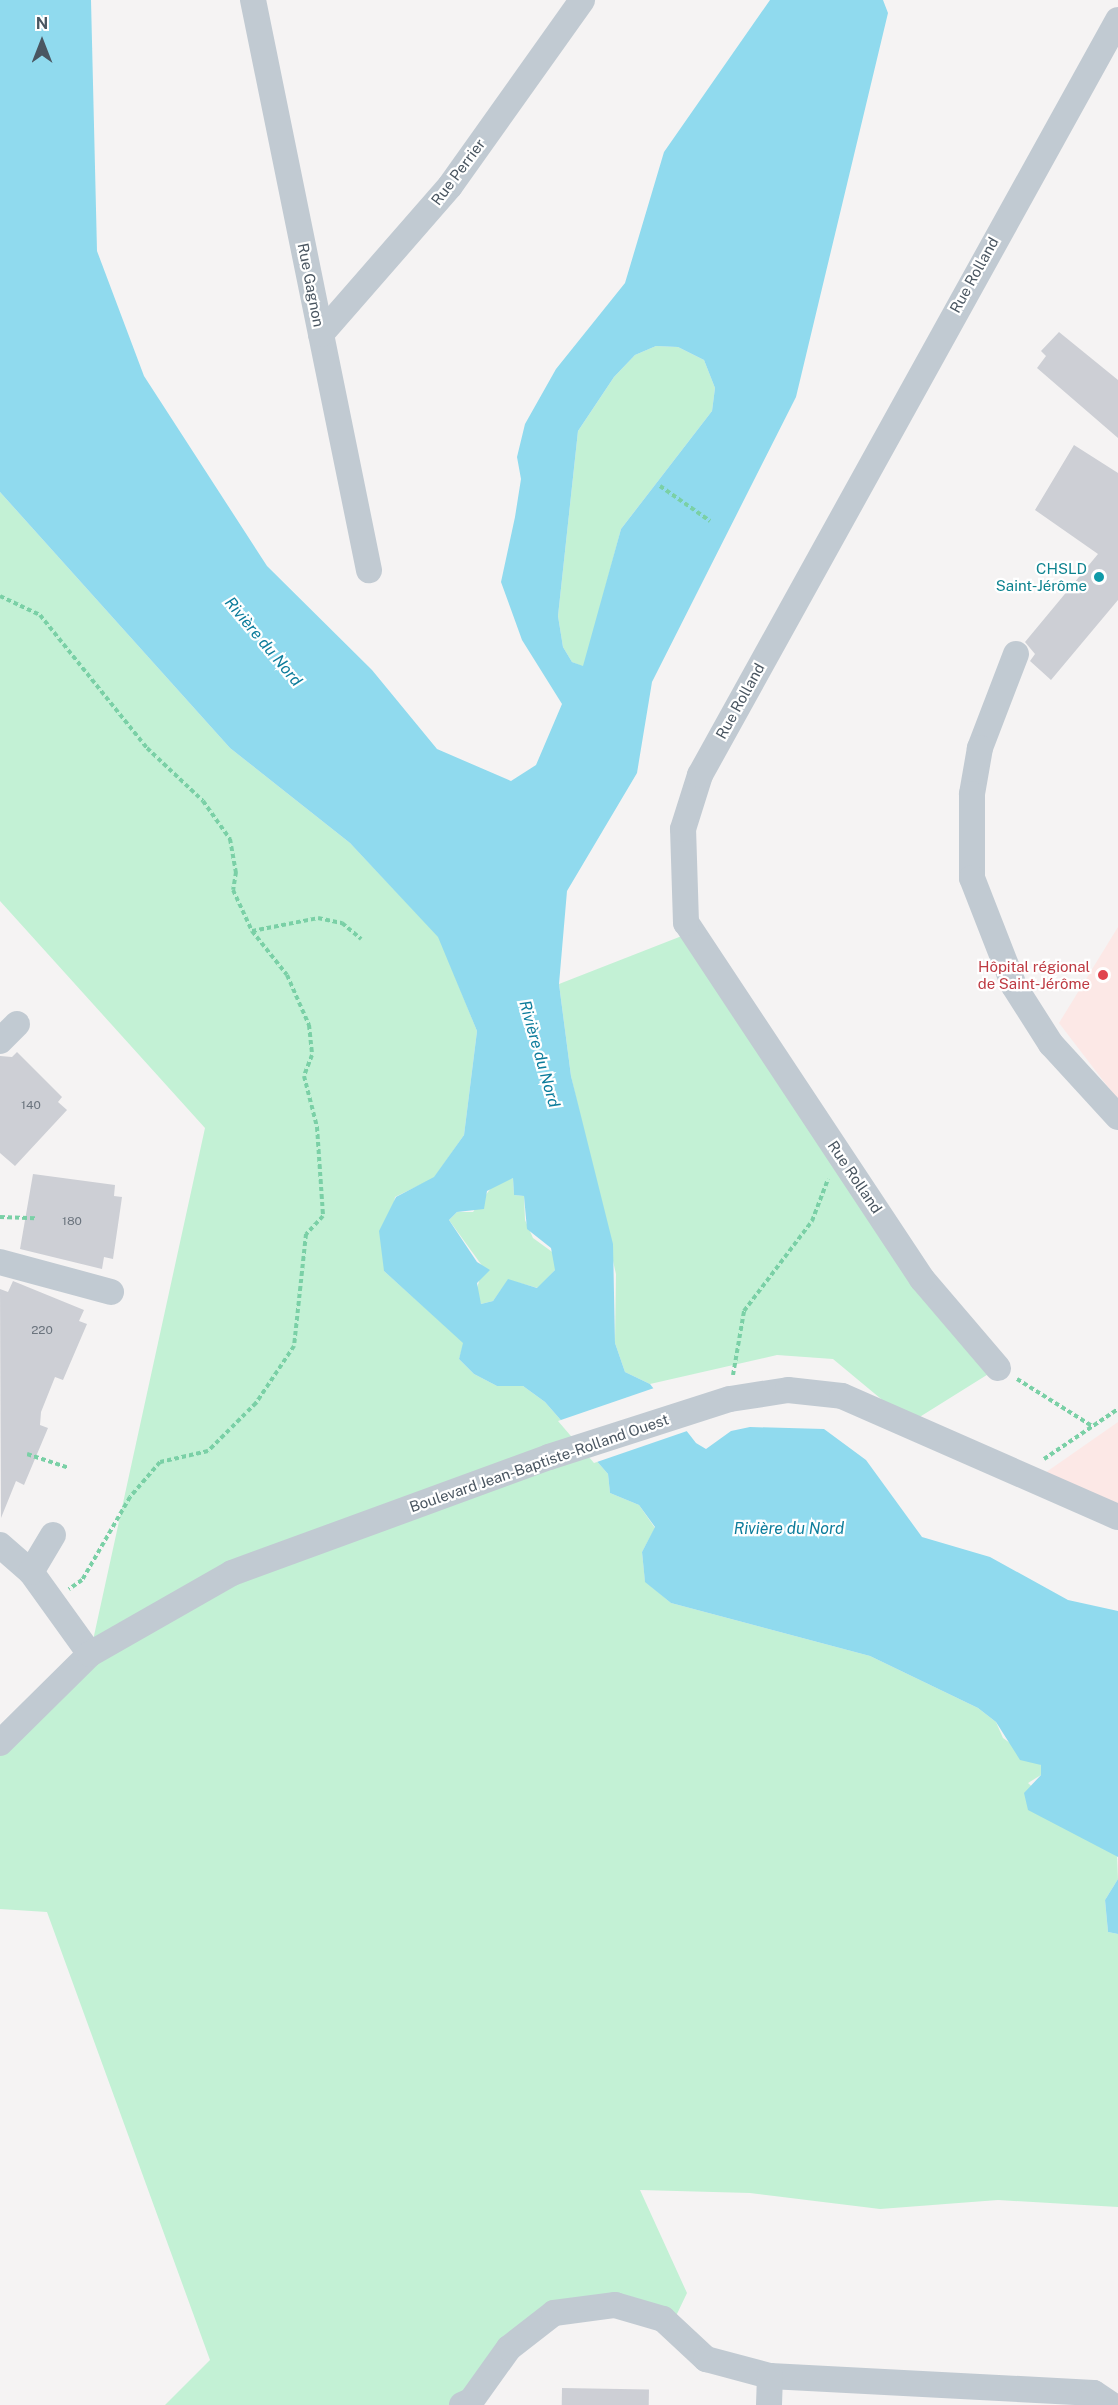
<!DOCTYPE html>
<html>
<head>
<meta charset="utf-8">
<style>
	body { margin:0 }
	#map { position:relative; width:1118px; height:2405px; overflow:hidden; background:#f5f3f3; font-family:"Public Sans",sans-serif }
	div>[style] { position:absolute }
	.medical>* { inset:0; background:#fce8e6 }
	.green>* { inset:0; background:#c3f1d5 }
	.water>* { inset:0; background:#90daee }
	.pier>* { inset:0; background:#f5f3f3 }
	.building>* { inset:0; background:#cdcfd5; transform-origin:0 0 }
	.path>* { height:4px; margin-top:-2px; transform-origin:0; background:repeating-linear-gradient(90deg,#7ad0a6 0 4.5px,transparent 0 7.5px) }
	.minor>* { height:26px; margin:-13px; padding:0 13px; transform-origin:13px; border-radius:13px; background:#c1cad2 }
	.dots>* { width:16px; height:16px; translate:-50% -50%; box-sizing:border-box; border:3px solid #fff; border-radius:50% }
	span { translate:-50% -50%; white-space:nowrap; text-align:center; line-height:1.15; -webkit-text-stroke:4.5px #fff; paint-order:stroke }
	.number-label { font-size:12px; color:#6b747e }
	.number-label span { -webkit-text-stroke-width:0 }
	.street-label { font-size:15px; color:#4a5661 }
	.culture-label { font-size:15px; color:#0d838f }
	.right { translate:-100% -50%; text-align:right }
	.health-label { font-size:15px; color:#be3a42 }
	.water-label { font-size:16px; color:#0c7c9b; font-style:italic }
	.north { position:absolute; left:12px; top:12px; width:60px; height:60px; -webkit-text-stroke:4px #fff; paint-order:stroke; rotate:0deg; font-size:16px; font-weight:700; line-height:24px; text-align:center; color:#4a5661 }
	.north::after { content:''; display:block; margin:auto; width:21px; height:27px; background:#4a5661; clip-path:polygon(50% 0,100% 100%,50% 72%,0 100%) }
</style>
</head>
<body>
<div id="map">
	<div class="medical">
		<i style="clip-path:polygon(1118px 927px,1118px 1100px,1059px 1023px)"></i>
		<i style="clip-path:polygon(1118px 1422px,1118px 1510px,1042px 1475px)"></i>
	</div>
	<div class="green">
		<i style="clip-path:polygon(656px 346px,678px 347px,704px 360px,715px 388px,712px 411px,621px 529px,584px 667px,572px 662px,563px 647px,558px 616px,578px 431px,614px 377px,635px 355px)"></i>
		<i style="clip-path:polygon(0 492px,230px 748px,350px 843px,439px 937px,477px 1031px,464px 1135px,434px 1178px,395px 1197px,384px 1271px,464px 1343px,459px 1359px,474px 1374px,497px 1386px,523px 1386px,545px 1402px,608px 1474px,610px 1493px,639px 1505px,655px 1528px,642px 1552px,645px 1581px,671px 1603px,870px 1656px,978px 1708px,996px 1722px,1003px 1738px,1041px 1765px,1041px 1775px,1028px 1783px,1087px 1837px,1117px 1856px,1118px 1879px,1105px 1900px,1108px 1932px,1118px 1934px,1118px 2207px,998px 2200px,880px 2209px,750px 2193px,640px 2190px,687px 2293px,676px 2316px,558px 2316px,512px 2354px,483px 2405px,165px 2405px,210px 2360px,47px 1912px,0 1909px,0 1734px,90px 1654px,205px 1128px,0 901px)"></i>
		<i style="clip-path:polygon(692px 932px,998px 1368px,910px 1423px,833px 1359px,777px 1355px,650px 1384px,625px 1372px,615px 1343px,616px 1274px,571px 1076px,559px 984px)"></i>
		<i style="clip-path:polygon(513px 1178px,514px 1195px,524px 1196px,525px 1220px,533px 1238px,555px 1254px,555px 1270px,538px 1288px,508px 1280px,493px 1301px,481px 1304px,476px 1292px,483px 1267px,449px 1220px,457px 1212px,473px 1212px,494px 1184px)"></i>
	</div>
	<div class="water">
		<i style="clip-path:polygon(evenodd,0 0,91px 0,97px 251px,144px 376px,267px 566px,372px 670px,437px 749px,511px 781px,536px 765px,562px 704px,522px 640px,501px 582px,515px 517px,521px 479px,517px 457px,525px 424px,556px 369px,625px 283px,664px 152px,770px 0,883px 0,888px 13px,796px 397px,652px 682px,637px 773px,567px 891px,559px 984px,571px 1076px,613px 1244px,615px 1343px,625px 1372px,650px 1384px,696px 1443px,706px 1449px,731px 1431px,750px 1427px,824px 1429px,866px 1460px,922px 1537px,990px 1557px,1068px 1600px,1118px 1611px,1118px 1857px,1028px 1810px,1024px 1793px,1041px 1775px,1041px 1765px,1020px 1760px,996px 1722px,978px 1708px,870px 1656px,671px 1603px,645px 1582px,642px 1552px,655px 1527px,639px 1505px,610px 1493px,608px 1474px,545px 1402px,523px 1386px,497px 1386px,474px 1374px,459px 1359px,463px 1343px,384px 1271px,379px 1231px,396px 1197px,434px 1177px,464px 1135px,477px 1031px,438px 937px,350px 843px,230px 748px,0 492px,0 0,656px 346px,678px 347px,704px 360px,715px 388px,712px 411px,621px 529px,583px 666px,572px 662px,563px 647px,558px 616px,578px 431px,614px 377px,635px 355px,656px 346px,0 0,513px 1178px,514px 1195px,524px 1196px,527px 1229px,551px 1248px,555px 1270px,537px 1288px,508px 1279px,493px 1301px,481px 1304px,477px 1283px,490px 1270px,477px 1262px,449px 1220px,457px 1212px,484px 1209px,487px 1191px,513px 1178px)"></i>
		<i style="clip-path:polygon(1118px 1879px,1118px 1934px,1108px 1932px,1105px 1900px)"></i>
	</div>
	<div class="pier">
		<i style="clip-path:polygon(657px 1387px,690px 1430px,594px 1463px,558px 1421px)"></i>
	</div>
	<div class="building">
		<i style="clip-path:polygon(1059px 332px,1118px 380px,1118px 438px,1037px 368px,1046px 356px,1041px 351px)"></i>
		<i style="clip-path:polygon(1074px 445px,1118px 473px,1118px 600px,1051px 680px,1030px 661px,1035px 654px,1025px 642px,1098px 554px,1035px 510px)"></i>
		<i style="clip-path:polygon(17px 1052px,62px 1097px,58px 1102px,67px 1110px,15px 1166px,0 1153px,0 1056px,12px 1057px)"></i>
		<i style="clip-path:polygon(33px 1174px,115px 1185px,114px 1196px,122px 1197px,119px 1218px,113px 1259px,104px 1257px,102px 1269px,20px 1249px)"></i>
		<i style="clip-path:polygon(13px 1281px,84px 1310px,79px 1321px,87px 1324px,63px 1380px,55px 1377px,41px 1412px,40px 1425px,48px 1428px,24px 1485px,16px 1481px,1px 1518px,0 1289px,8px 1292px)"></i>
		<i style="left:562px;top:2388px;width:87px;height:17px;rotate:1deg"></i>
	</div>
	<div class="path">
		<i style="left:660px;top:486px;width:61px;rotate:35deg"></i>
		<i style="left:0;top:596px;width:44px;rotate:25.4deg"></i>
		<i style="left:40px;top:615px;width:171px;rotate:51.2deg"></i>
		<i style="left:147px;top:748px;width:77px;rotate:43.4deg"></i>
		<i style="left:203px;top:801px;width:47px;rotate:54.6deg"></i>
		<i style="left:230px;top:839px;width:34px;rotate:80deg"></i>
		<i style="left:236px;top:872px;width:18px;rotate:99deg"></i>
		<i style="left:233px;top:890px;width:45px;rotate:65.1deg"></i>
		<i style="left:252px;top:931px;width:56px;rotate:51.5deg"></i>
		<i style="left:287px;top:975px;width:55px;rotate:66.3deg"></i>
		<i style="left:309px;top:1025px;width:30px;rotate:84deg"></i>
		<i style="left:312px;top:1055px;width:22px;rotate:111deg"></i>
		<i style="left:304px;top:1076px;width:53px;rotate:75.7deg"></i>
		<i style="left:317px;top:1127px;width:89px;rotate:86.1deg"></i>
		<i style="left:323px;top:1216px;width:25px;rotate:133deg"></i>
		<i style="left:306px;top:1234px;width:113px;rotate:96.1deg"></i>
		<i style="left:294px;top:1346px;width:69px;rotate:123.7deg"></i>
		<i style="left:256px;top:1403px;width:68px;rotate:135deg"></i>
		<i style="left:208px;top:1451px;width:49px;rotate:167.1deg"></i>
		<i style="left:160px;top:1462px;width:46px;rotate:130.6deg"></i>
		<i style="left:130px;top:1497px;width:96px;rotate:120deg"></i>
		<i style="left:82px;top:1580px;width:16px;rotate:145deg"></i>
		<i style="left:252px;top:931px;width:67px;rotate:-11.1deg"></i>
		<i style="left:318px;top:918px;width:25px;rotate:12deg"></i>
		<i style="left:342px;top:923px;width:25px;rotate:40deg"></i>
		<i style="left:0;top:1217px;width:35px;rotate:2deg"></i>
		<i style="left:733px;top:1375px;width:65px;rotate:-80.2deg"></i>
		<i style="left:744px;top:1311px;width:113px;rotate:-52.9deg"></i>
		<i style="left:812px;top:1221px;width:45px;rotate:-69.1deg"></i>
		<i style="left:1017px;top:1379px;width:89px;rotate:32.1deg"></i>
		<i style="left:27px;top:1454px;width:44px;rotate:18.4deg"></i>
		<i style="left:1044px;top:1459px;width:89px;rotate:-34deg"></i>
	</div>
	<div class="minor">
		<i style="left:253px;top:0;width:582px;rotate:78.5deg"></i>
		<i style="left:321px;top:334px;width:196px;rotate:-48.9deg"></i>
		<i style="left:450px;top:186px;width:228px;rotate:-54.6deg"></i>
		<i style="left:1016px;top:654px;width:101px;rotate:111deg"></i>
		<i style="left:980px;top:748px;width:47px;rotate:99.9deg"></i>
		<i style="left:972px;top:794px;width:84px;rotate:90deg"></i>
		<i style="left:972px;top:878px;width:116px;rotate:68.7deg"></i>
		<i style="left:1014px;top:986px;width:69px;rotate:57.5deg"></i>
		<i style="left:1051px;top:1044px;width:99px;rotate:47.5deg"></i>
		<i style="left:0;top:1041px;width:24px;rotate:-45deg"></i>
		<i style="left:0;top:1262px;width:115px;rotate:15.1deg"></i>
		<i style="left:998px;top:1368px;width:117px;rotate:-130.5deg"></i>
		<i style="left:922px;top:1279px;width:427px;rotate:-123.5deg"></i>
		<i style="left:686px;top:923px;width:94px;rotate:-91.8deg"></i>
		<i style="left:683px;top:829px;width:57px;rotate:-72.5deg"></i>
		<i style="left:700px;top:775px;width:863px;rotate:-61.03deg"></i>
		<i style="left:0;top:1545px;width:41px;rotate:41.1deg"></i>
		<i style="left:31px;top:1572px;width:101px;rotate:54.3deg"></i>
		<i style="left:31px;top:1572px;width:43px;rotate:-59.3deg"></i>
		<i style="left:0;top:1743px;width:127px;rotate:-44.7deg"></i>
		<i style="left:90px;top:1654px;width:163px;rotate:-29.7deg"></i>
		<i style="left:232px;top:1573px;width:338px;rotate:-20.1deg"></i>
		<i style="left:549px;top:1457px;width:190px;rotate:-17.8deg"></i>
		<i style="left:730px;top:1399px;width:59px;rotate:-8.8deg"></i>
		<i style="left:788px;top:1390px;width:54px;rotate:6.3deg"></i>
		<i style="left:842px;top:1396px;width:301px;rotate:23.7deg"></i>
		<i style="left:770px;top:2376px;width:324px;rotate:3deg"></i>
		<i style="left:1094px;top:2393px;width:22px;rotate:34deg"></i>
		<i style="left:462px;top:2405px;width:10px;rotate:-24deg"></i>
		<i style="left:471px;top:2401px;width:65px;rotate:-54.4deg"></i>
		<i style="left:509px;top:2348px;width:57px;rotate:-37.9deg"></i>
		<i style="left:554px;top:2313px;width:62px;rotate:-7.5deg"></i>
		<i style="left:615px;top:2305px;width:50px;rotate:16.3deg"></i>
		<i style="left:663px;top:2319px;width:59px;rotate:42.9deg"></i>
		<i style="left:706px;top:2359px;width:66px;rotate:14.9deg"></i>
		<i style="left:770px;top:2376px;width:29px;rotate:92deg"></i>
	</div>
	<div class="dots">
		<i style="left:1099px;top:577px;background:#0f9aa8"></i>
		<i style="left:1103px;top:975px;background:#e0444e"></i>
	</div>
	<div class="number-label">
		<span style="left:31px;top:1106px">140</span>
		<span style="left:72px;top:1222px">180</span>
		<span style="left:42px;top:1331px">220</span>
	</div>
	<div class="street-label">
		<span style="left:458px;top:172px;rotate:-53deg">Rue Perrier</span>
		<span style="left:974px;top:275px;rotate:-61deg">Rue Rolland</span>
		<span style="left:311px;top:285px;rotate:79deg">Rue Gagnon</span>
		<span style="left:740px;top:701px;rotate:-61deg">Rue Rolland</span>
		<span style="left:855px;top:1177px;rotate:56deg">Rue Rolland</span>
		<span style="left:539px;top:1463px;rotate:-19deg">Boulevard Jean-Baptiste-Rolland Ouest</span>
	</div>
	<div class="culture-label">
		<span class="right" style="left:1087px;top:577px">CHSLD<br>Saint-Jérôme</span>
	</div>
	<div class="health-label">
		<span class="right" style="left:1090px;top:975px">Hôpital régional<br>de Saint-Jérôme</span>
	</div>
	<div class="water-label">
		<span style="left:263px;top:642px;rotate:50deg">Rivière du Nord</span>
		<span style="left:539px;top:1054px;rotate:74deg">Rivière du Nord</span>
		<span style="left:789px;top:1529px">Rivière du Nord</span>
	</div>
	<div class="north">N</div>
</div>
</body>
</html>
